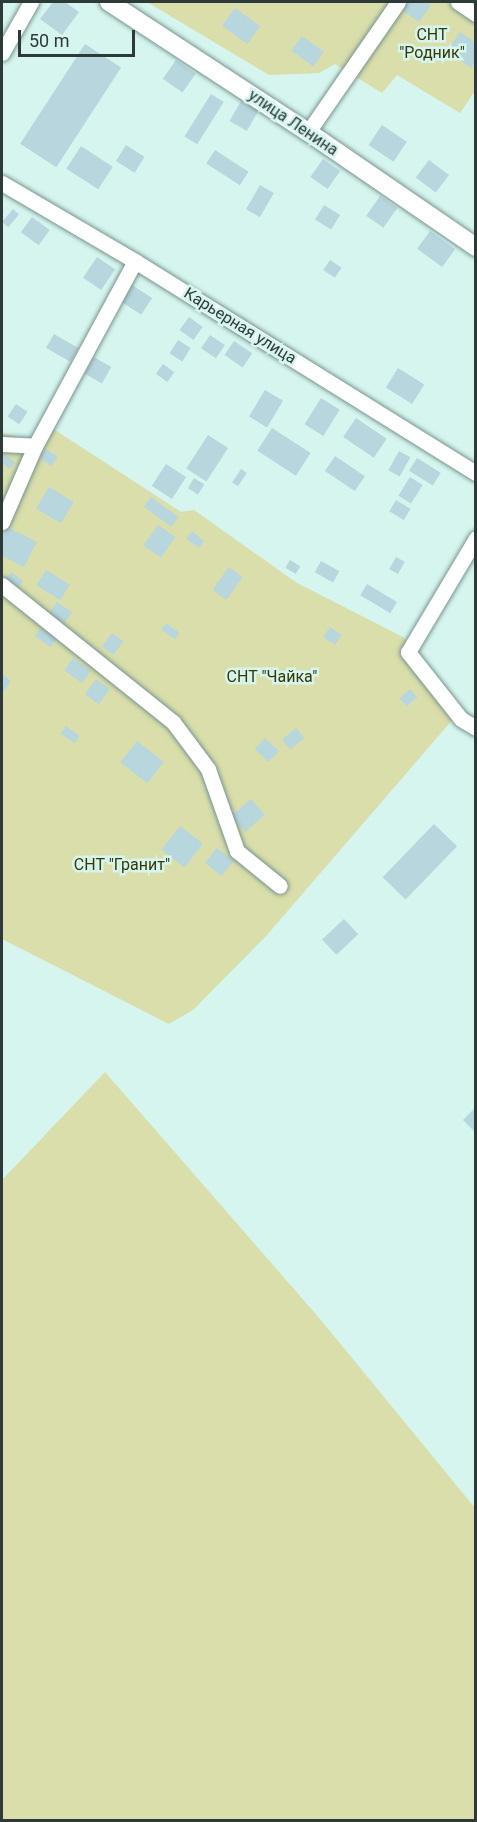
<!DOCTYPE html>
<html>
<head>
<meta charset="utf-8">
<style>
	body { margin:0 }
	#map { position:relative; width:477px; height:1822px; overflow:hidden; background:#d6f5ef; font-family:Roboto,sans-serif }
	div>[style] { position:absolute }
	.green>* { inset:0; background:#d9deaa }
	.building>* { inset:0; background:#b8d6de; transform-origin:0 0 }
	.roads { filter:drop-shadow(0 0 2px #78958f) drop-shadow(0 0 2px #78958f) }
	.minor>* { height:15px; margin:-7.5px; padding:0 7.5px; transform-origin:7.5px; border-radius:7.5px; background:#fff }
	.tertiary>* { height:18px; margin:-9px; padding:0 9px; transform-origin:9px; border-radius:9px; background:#fff }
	span { translate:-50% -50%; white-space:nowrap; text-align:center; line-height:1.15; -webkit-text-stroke:5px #d6f5ef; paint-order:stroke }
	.park-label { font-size:16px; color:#363803 }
	.street-label { font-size:16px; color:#2e3a38 }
	.frame { position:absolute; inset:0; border:3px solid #2e3a38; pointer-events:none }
	.scale { position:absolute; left:18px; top:30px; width:117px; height:27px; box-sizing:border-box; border:3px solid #2e3a38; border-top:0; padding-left:8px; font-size:18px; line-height:21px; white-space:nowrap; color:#2e3a38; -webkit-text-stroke:4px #d6f5ef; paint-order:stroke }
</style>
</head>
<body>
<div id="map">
	<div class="green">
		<i style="clip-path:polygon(147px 2px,475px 2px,475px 91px,460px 113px,397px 75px,382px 93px,335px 64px,319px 73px,269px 75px)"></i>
		<i style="clip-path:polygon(52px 428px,181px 512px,194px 510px,297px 583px,403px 637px,460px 711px,267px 935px,193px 1010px,169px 1024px,2px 939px,2px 433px,21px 438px,40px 451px)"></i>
		<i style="clip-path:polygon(105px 1072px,320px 1319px,475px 1508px,475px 1820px,2px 1820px,2px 1180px)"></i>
	</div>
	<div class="building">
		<i style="clip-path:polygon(53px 2px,65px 2px,79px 12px,62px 35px,40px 19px)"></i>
		<i style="clip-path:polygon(408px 2px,427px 2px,431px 5px,419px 22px,402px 10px)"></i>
		<i style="left:235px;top:8px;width:31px;height:22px;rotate:36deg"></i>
		<i style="clip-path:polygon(460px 32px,476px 43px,476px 61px,471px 68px,447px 51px)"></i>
		<i style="left:302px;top:36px;width:27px;height:18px;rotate:36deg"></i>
		<i style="left:85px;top:44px;width:43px;height:119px;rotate:33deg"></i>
		<i style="left:176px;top:60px;width:24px;height:23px;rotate:35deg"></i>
		<i style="left:211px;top:94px;width:15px;height:50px;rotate:32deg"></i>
		<i style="left:241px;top:101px;width:20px;height:23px;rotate:30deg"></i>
		<i style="left:382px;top:125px;width:30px;height:24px;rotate:34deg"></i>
		<i style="left:126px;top:145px;width:22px;height:19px;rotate:32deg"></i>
		<i style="left:81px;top:146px;width:38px;height:27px;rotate:33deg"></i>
		<i style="left:215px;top:150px;width:40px;height:16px;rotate:33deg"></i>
		<i style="left:323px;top:159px;width:21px;height:22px;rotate:35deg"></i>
		<i style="left:429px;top:160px;width:25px;height:22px;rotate:37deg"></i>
		<i style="left:260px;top:185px;width:16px;height:28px;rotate:30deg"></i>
		<i style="left:380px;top:196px;width:21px;height:24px;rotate:35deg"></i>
		<i style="left:324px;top:205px;width:19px;height:17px;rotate:32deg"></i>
		<i style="left:13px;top:209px;width:8px;height:17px;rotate:40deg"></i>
		<i style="left:32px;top:217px;width:22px;height:19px;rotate:36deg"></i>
		<i style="left:430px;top:231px;width:31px;height:22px;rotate:36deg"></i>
		<i style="left:97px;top:257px;width:22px;height:25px;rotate:34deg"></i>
		<i style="left:330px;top:260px;width:14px;height:12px;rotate:34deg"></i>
		<i style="left:132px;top:285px;width:24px;height:20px;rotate:33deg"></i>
		<i style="left:189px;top:317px;width:17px;height:16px;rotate:36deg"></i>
		<i style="left:54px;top:334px;width:28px;height:16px;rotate:30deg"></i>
		<i style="left:210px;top:335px;width:18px;height:16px;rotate:34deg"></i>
		<i style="left:178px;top:340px;width:15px;height:16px;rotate:32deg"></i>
		<i style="left:234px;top:341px;width:22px;height:17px;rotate:34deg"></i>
		<i style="left:94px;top:357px;width:20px;height:19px;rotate:30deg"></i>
		<i style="left:163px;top:364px;width:14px;height:12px;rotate:36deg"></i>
		<i style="left:398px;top:368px;width:31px;height:23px;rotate:32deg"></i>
		<i style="left:265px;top:390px;width:21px;height:31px;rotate:31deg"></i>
		<i style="left:321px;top:398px;width:22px;height:31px;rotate:32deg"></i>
		<i style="left:16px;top:404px;width:14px;height:15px;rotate:34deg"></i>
		<i style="left:356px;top:418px;width:37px;height:23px;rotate:34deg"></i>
		<i style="left:272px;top:428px;width:46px;height:27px;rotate:33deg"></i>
		<i style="left:208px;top:435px;width:24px;height:40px;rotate:33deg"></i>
		<i style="left:46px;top:449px;width:14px;height:11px;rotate:34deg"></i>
		<i style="left:399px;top:451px;width:13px;height:22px;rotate:29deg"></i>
		<i style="clip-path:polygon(4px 454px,15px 462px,10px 469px,2px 463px)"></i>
		<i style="left:335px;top:456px;width:36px;height:18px;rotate:34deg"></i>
		<i style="left:417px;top:458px;width:28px;height:15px;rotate:32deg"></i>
		<i style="left:166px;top:464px;width:24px;height:26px;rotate:33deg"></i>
		<i style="left:241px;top:469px;width:7px;height:16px;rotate:34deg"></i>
		<i style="left:410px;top:477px;width:15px;height:22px;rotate:32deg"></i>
		<i style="left:194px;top:478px;width:12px;height:12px;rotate:31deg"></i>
		<i style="left:49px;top:487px;width:29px;height:25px;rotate:31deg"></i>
		<i style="left:151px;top:497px;width:34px;height:12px;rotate:36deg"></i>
		<i style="left:396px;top:500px;width:17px;height:13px;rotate:31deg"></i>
		<i style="left:158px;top:525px;width:21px;height:25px;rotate:35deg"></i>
		<i style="clip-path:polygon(7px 527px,37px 542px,24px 567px,2px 556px,2px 537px)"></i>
		<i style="clip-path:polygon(192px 531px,204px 541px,199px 548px,186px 539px)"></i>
		<i style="left:396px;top:557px;width:10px;height:14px;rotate:29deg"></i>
		<i style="left:290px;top:560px;width:12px;height:9px;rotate:31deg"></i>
		<i style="left:321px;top:561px;width:21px;height:13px;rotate:29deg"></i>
		<i style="left:229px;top:567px;width:17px;height:28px;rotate:36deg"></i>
		<i style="left:46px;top:570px;width:28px;height:18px;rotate:32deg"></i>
		<i style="left:11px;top:572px;width:15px;height:10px;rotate:37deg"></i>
		<i style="left:367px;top:584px;width:35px;height:13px;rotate:31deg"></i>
		<i style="left:57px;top:602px;width:18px;height:14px;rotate:34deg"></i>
		<i style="left:166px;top:623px;width:17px;height:8px;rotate:36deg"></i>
		<i style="left:330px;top:627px;width:14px;height:12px;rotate:34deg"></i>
		<i style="left:41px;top:628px;width:19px;height:10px;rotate:36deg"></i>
		<i style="left:112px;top:633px;width:14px;height:17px;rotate:36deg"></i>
		<i style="left:73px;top:658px;width:22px;height:15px;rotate:36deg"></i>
		<i style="clip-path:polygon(2px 674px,11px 681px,2px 694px)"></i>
		<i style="left:96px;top:679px;width:17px;height:19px;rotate:36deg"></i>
		<i style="left:410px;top:689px;width:11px;height:14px;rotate:49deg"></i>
		<i style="left:66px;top:726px;width:17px;height:9px;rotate:36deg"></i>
		<i style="left:296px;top:728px;width:13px;height:18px;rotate:51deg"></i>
		<i style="left:265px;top:738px;width:19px;height:15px;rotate:43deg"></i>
		<i style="left:137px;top:741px;width:34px;height:27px;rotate:38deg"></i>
		<i style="left:251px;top:799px;width:21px;height:26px;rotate:49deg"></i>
		<i style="left:434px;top:824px;width:32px;height:74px;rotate:44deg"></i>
		<i style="left:180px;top:826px;width:29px;height:30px;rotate:38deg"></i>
		<i style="left:217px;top:848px;width:21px;height:19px;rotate:39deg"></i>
		<i style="left:344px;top:919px;width:21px;height:30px;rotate:47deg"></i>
		<i style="clip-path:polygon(476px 1107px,476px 1133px,463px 1120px)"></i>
	</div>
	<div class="roads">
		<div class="minor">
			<i style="left:458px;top:2px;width:22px;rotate:34deg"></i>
			<i style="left:2px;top:53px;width:59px;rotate:-60.4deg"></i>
			<i style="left:308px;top:132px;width:158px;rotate:-55.3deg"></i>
			<i style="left:2px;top:183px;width:154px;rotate:30.4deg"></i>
			<i style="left:135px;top:261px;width:402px;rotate:31.9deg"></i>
			<i style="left:2px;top:444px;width:33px;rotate:3deg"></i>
			<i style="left:2px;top:522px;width:83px;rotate:-66.5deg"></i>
			<i style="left:35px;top:446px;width:210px;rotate:-61.6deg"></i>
			<i style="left:476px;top:538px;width:133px;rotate:120.8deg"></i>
			<i style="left:408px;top:652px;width:85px;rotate:51.7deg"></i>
			<i style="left:461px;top:719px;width:17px;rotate:31deg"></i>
			<i style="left:2px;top:585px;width:219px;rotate:38.7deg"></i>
			<i style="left:173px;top:722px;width:59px;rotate:53.3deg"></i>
			<i style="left:208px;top:769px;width:87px;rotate:70.5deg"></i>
			<i style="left:237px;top:851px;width:55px;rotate:39.1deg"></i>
		</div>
		<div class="tertiary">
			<i style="left:109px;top:2px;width:238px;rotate:33.2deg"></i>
			<i style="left:308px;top:132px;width:204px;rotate:34.4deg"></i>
		</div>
	</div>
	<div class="park-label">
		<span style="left:432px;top:44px">СНТ<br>"Родник"</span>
		<span style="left:272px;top:677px">СНТ "Чайка"</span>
		<span style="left:122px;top:865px">СНТ "Гранит"</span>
	</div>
	<div class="street-label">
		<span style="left:293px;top:123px;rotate:34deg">улица Ленина</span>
		<span style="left:240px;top:326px;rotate:32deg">Карьерная улица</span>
	</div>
	<div class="frame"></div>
	<div class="scale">50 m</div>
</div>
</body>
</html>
